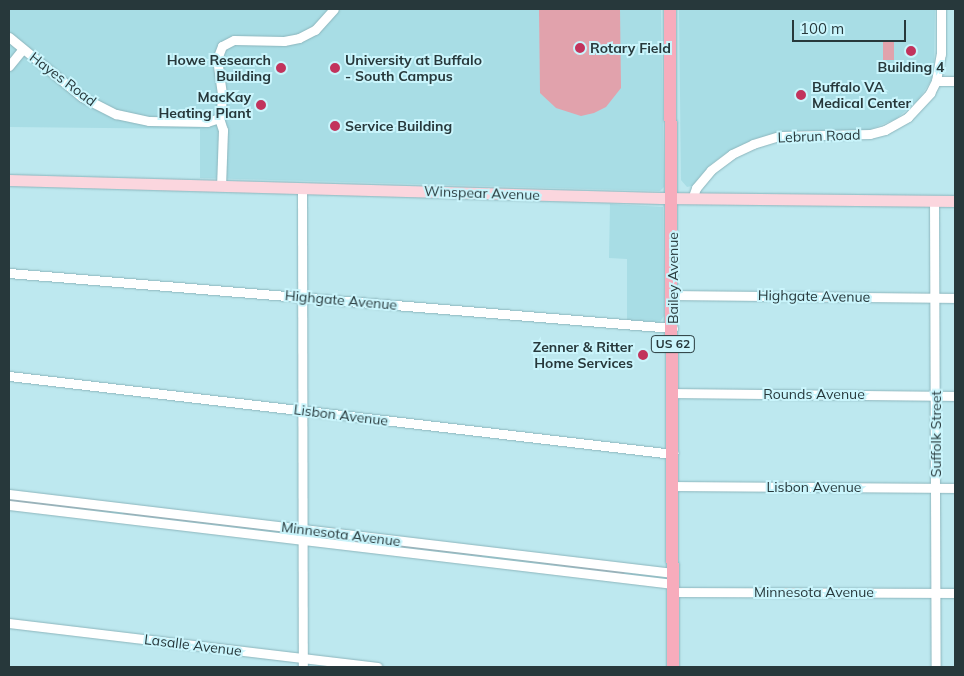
<!DOCTYPE html>
<html>
<head>
<meta charset="utf-8">
<style>
	body { margin:0 }
	#map { position:relative; width:964px; height:676px; overflow:hidden; background:#bde8ef; font-family:Mulish,sans-serif }
	div>[style] { position:absolute }
	.built>* { inset:0; background:#a8dde5 }
	.green>* { inset:0; background:#e1a2ac; transform-origin:0 0 }
	.roads { filter:drop-shadow(0 0 1px #8cb5bc) drop-shadow(0 0 1px #8cb5bc) }
	.street>* { height:9px; margin:-4.5px; padding:0 4.5px; transform-origin:4.5px; border-radius:4.5px; background:#fff }
	.secondary>* { height:11px; margin:-5.5px; padding:0 5.5px; transform-origin:5.5px; border-radius:5.5px; background:#fbd6de }
	.primary>* { height:12px; margin:-6px; padding:0 6px; transform-origin:6px; border-radius:6px; background:#f7acbc }
	.dots>* { width:14px; height:14px; translate:-50% -50%; box-sizing:border-box; border:2px solid #caf5fc; border-radius:50% }
	span { translate:-50% -50%; white-space:nowrap; text-align:center; line-height:1.15; -webkit-text-stroke:4px #caf5fc; paint-order:stroke }
	.shield-label span { padding:1px 4px; background:#caf5fc; border:1px solid; border-radius:4px; -webkit-text-stroke-width:0 }
	.shield-label { font-size:12px; color:#27383b; font-weight:700 }
	.poi-label { font-size:14px; color:#27383b; font-weight:700 }
	.left { translate:0 -50%; text-align:left }
	.right { translate:-100% -50%; text-align:right }
	.street-label { font-size:14px; color:#27383b }
	.frame { position:absolute; inset:0; border:10px solid #27383b; pointer-events:none }
	.scale { position:absolute; left:792px; top:20px; width:114px; height:22px; box-sizing:border-box; border:2px solid #27383b; border-top:0; padding-left:6px; font-size:15px; line-height:18px; white-space:nowrap; color:#27383b; -webkit-text-stroke:4px #caf5fc; paint-order:stroke }
</style>
</head>
<body>
<div id="map">
	<div class="built">
		<i style="clip-path:polygon(9px 9px,661px 9px,664px 187px,660px 191px,200px 178px,200px 129px,9px 127px)"></i>
		<i style="clip-path:polygon(679px 9px,935px 9px,934px 72px,931px 81px,918px 100px,896px 119px,866px 131px,778px 133px,754px 139px,726px 153px,710px 165px,692px 186px,687px 187px,681px 180px)"></i>
		<i style="clip-path:polygon(610px 204px,663px 207px,664px 316px,660px 322px,627px 320px,627px 259px,609px 258px)"></i>
	</div>
	<div class="green">
		<i style="clip-path:polygon(539px 9px,620px 9px,621px 88px,606px 107px,594px 113px,581px 116px,556px 108px,540px 93px)"></i>
		<i style="left:883px;top:42px;width:11px;height:18px"></i>
		<i style="clip-path:polygon(9px 498px,110px 510px,112px 512px,9px 502px)"></i>
		<i style="clip-path:polygon(124px 512px,290px 532px,292px 533px,123px 514px)"></i>
		<i style="clip-path:polygon(316px 534px,482px 555px,482px 556px,314px 537px)"></i>
		<i style="clip-path:polygon(494px 557px,624px 571px,625px 572px,623px 574px)"></i>
	</div>
	<div class="roads">
		<div class="street">
			<i style="left:9px;top:37px;width:94px;rotate:39.4deg"></i>
			<i style="left:82px;top:97px;width:38px;rotate:27deg"></i>
			<i style="left:116px;top:114px;width:34px;rotate:12deg"></i>
			<i style="left:149px;top:121px;width:58px;rotate:1deg"></i>
			<i style="left:207px;top:122px;width:13px;rotate:-18deg"></i>
			<i style="left:219px;top:118px;width:6px;rotate:-72deg"></i>
			<i style="left:221px;top:112px;width:18px;rotate:-87deg"></i>
			<i style="left:222px;top:94px;width:35px;rotate:-98deg"></i>
			<i style="left:217px;top:59px;width:14px;rotate:-69deg"></i>
			<i style="left:222px;top:46px;width:13px;rotate:-27deg"></i>
			<i style="left:234px;top:40px;width:50px;rotate:1.1deg"></i>
			<i style="left:284px;top:41px;width:15px;rotate:-11deg"></i>
			<i style="left:299px;top:38px;width:18px;rotate:-27deg"></i>
			<i style="left:315px;top:30px;width:28px;rotate:-48deg"></i>
			<i style="left:9px;top:66px;width:22px;rotate:-51deg"></i>
			<i style="left:936px;top:81px;width:19px"></i>
			<i style="left:219px;top:118px;width:13px;rotate:72deg"></i>
			<i style="left:223px;top:130px;width:56px;rotate:92deg"></i>
			<i style="left:302px;top:188px;width:479px;rotate:89.9deg"></i>
			<i style="left:692px;top:199px;width:12px;rotate:-70deg"></i>
			<i style="left:696px;top:188px;width:23px;rotate:-50deg"></i>
			<i style="left:711px;top:170px;width:26px;rotate:-37deg"></i>
			<i style="left:732px;top:154px;width:23px;rotate:-25deg"></i>
			<i style="left:753px;top:144px;width:28px;rotate:-17deg"></i>
			<i style="left:780px;top:136px;width:90px;rotate:-1.3deg"></i>
			<i style="left:870px;top:134px;width:16px;rotate:-15deg"></i>
			<i style="left:885px;top:130px;width:26px;rotate:-29deg"></i>
			<i style="left:908px;top:117px;width:33px;rotate:-47deg"></i>
			<i style="left:930px;top:93px;width:13px;rotate:-63deg"></i>
			<i style="left:936px;top:81px;width:27px;rotate:-80deg"></i>
			<i style="left:941px;top:54px;width:45px;rotate:-90deg"></i>
			<i style="left:934px;top:200px;width:467px;rotate:89.8deg"></i>
			<i style="left:9px;top:273px;width:666px;rotate:4.74deg"></i>
			<i style="left:673px;top:295px;width:282px;rotate:0.6deg"></i>
			<i style="left:9px;top:376px;width:669px;rotate:6.7deg"></i>
			<i style="left:673px;top:393px;width:282px;rotate:0.6deg"></i>
			<i style="left:673px;top:486px;width:282px;rotate:0.4deg"></i>
			<i style="left:9px;top:494px;width:669px;rotate:6.78deg"></i>
			<i style="left:9px;top:505px;width:669px;rotate:6.78deg"></i>
			<i style="left:673px;top:592px;width:282px;rotate:0.2deg"></i>
			<i style="left:9px;top:623px;width:371px;rotate:6.8deg"></i>
		</div>
		<div class="secondary">
			<i style="left:9px;top:180px;width:652px;rotate:1.58deg"></i>
			<i style="left:661px;top:198px;width:294px;rotate:0.6deg"></i>
		</div>
		<div class="primary">
			<i style="left:670px;top:9px;width:658px;rotate:89.74deg"></i>
		</div>
	</div>
	<div class="dots">
		<i style="left:580px;top:48px;background:#c2335c"></i>
		<i style="left:911px;top:51px;background:#c2335c"></i>
		<i style="left:281px;top:68px;background:#c2335c"></i>
		<i style="left:335px;top:68px;background:#c2335c"></i>
		<i style="left:801px;top:95px;background:#c2335c"></i>
		<i style="left:261px;top:105px;background:#c2335c"></i>
		<i style="left:335px;top:126px;background:#c2335c"></i>
		<i style="left:643px;top:355px;background:#c2335c"></i>
	</div>
	<div class="shield-label">
		<span style="left:673px;top:344px">US 62</span>
	</div>
	<div class="poi-label">
		<span class="left" style="left:590px;top:48px">Rotary Field</span>
		<span class="right" style="left:271px;top:68px">Howe Research<br>Building</span>
		<span class="left" style="left:345px;top:68px">University at Buffalo<br>- South Campus</span>
		<span style="left:911px;top:67px">Building 4</span>
		<span class="left" style="left:812px;top:95px">Buffalo VA<br>Medical Center</span>
		<span class="right" style="left:251px;top:105px">MacKay<br>Heating Plant</span>
		<span class="left" style="left:345px;top:126px">Service Building</span>
		<span class="right" style="left:633px;top:355px">Zenner &amp; Ritter<br>Home Services</span>
	</div>
	<div class="street-label">
		<span style="left:63px;top:79px;rotate:37deg">Hayes Road</span>
		<span style="left:819px;top:136px;rotate:-2deg">Lebrun Road</span>
		<span style="left:482px;top:193px;rotate:2deg">Winspear Avenue</span>
		<span style="left:673px;top:278px;rotate:-90deg">Bailey Avenue</span>
		<span style="left:814px;top:296px;rotate:1deg">Highgate Avenue</span>
		<span style="left:341px;top:300px;rotate:5deg">Highgate Avenue</span>
		<span style="left:814px;top:394px">Rounds Avenue</span>
		<span style="left:341px;top:415px;rotate:7deg">Lisbon Avenue</span>
		<span style="left:936px;top:434px;rotate:-90deg">Suffolk Street</span>
		<span style="left:814px;top:487px">Lisbon Avenue</span>
		<span style="left:341px;top:534px;rotate:7deg">Minnesota Avenue</span>
		<span style="left:814px;top:592px">Minnesota Avenue</span>
		<span style="left:193px;top:645px;rotate:7deg">Lasalle Avenue</span>
	</div>
	<div class="frame"></div>
	<div class="scale">100 m</div>
</div>
</body>
</html>
